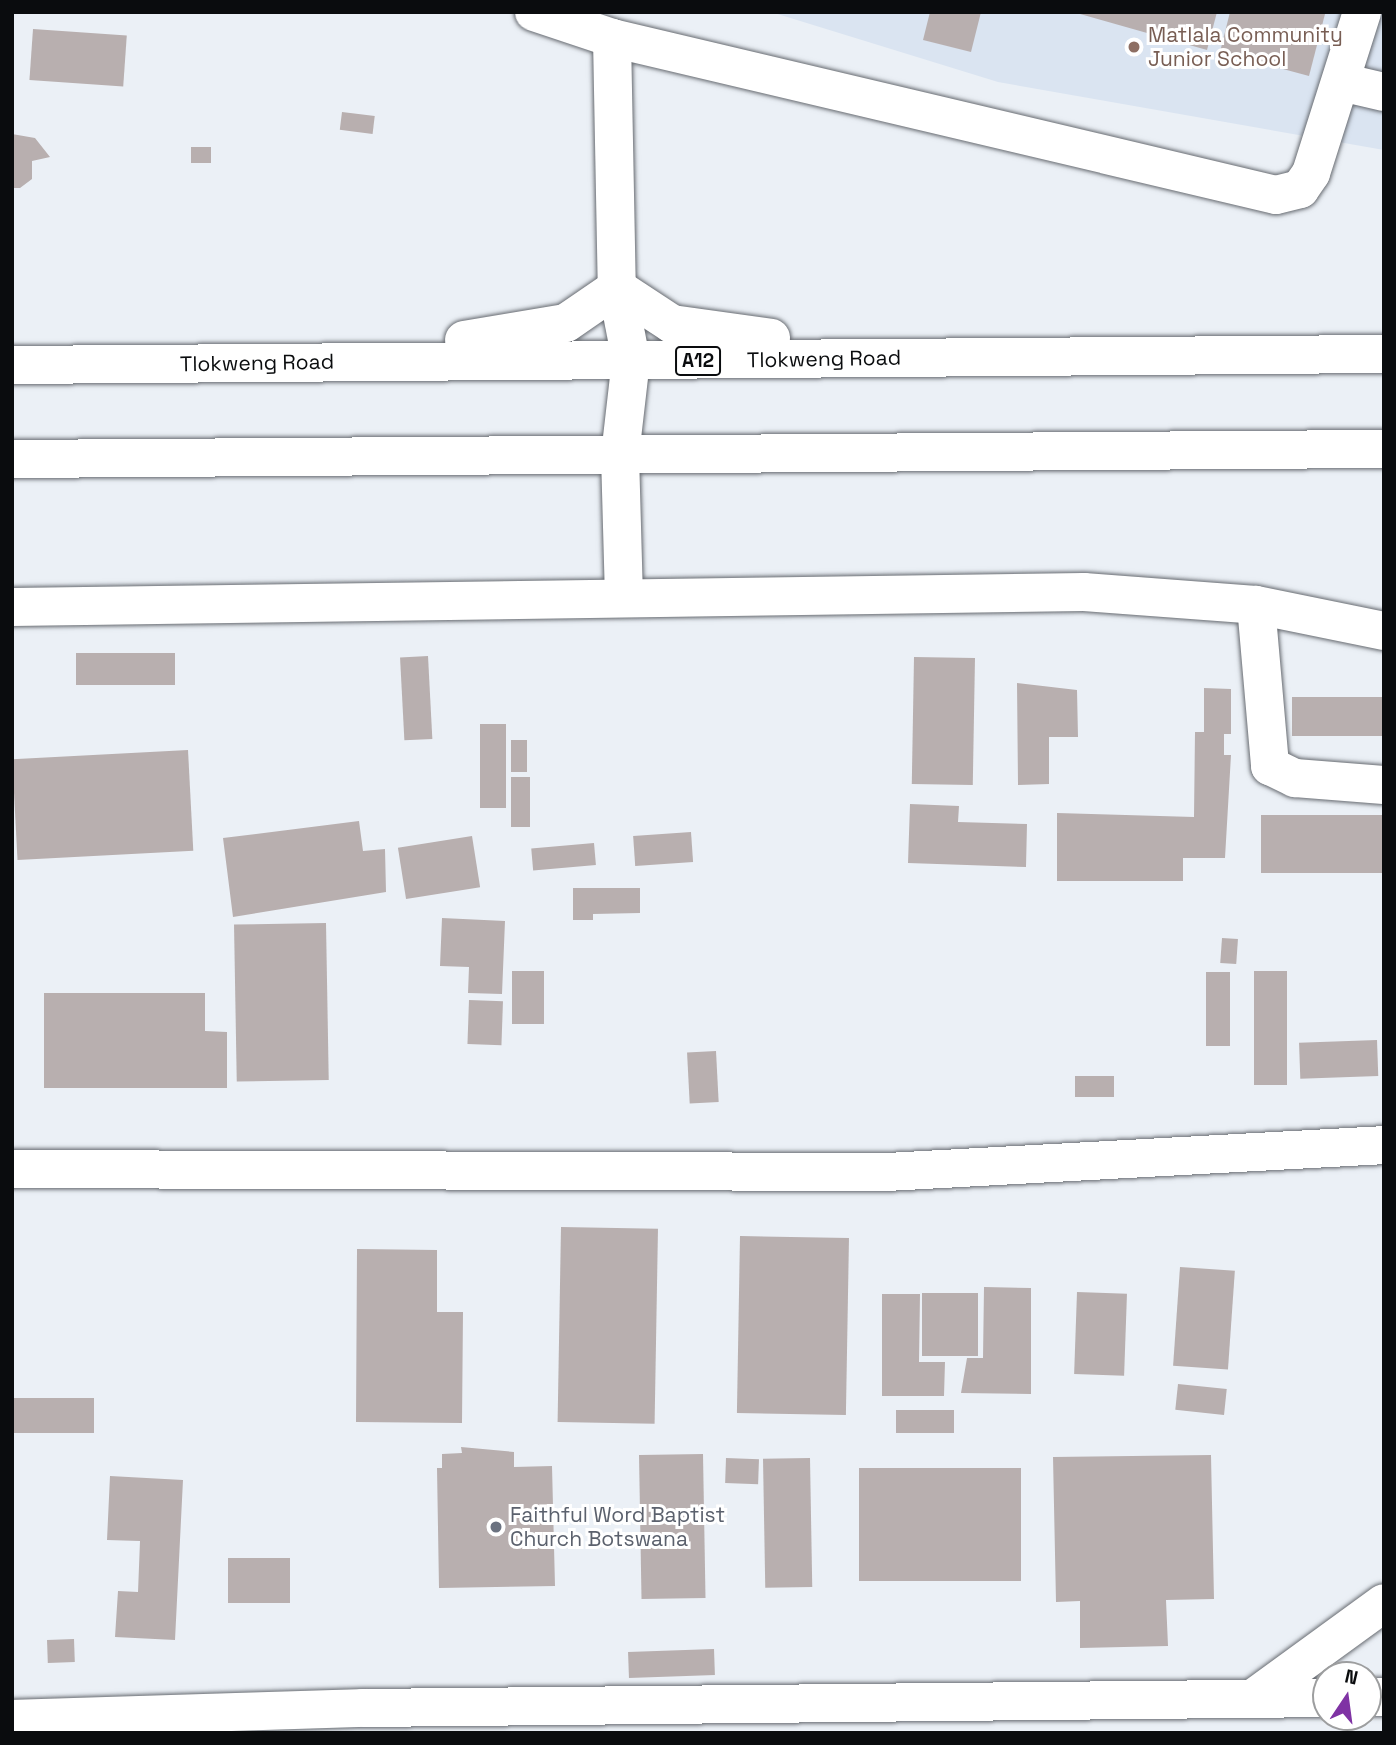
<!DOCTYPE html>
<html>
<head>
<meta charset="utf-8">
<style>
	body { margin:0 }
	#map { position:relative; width:1396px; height:1745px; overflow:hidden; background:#ebf0f6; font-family:"Space Grotesk",sans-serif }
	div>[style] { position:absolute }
	.built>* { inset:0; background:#dae4f1 }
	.building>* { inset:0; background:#b8afaf; transform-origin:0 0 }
	.roads { filter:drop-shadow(0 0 2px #676b71) drop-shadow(0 0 2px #676b71) }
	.minor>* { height:38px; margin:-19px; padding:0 19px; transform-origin:19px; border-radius:19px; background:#fff }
	.major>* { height:38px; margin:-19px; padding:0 19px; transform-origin:19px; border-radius:19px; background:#fff }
	.dots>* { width:19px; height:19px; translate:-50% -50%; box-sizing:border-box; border:4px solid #fff; border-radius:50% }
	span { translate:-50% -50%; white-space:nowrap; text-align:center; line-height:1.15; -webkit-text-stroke:6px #fff; paint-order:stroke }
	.shield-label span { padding:2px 5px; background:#fff; border:2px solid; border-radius:5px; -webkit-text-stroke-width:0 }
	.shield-label { font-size:19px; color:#0a0c0e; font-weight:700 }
	.education-label { font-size:21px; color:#785e54 }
	.left { translate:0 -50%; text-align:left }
	.street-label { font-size:21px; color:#0a0c0e }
	.worship-label { font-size:21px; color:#5b616d }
	.frame { position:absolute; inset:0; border:14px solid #0a0c0e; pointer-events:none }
	.north { position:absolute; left:1312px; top:1661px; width:70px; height:70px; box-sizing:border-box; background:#fff; border:2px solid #9d9e9f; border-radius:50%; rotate:13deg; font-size:19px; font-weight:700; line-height:28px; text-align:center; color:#0a0c0e }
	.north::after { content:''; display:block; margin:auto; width:24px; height:32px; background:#7f33a4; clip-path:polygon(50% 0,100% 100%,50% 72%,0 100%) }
</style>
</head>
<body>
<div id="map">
	<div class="built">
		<i style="clip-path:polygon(771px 12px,1384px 12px,1384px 150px,998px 82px)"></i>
	</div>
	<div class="building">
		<i style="clip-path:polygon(930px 12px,981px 12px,971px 52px,923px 40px)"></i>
		<i style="clip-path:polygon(1073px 12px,1217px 12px,1207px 50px)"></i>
		<i style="clip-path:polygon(1230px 12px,1325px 14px,1309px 76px,1220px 52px)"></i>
		<i style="left:33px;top:29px;width:94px;height:51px;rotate:4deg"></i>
		<i style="left:342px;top:112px;width:33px;height:18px;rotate:7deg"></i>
		<i style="clip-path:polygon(12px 134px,35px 138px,50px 157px,32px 161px,32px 179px,20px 188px,12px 188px)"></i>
		<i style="left:191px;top:147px;width:20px;height:16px"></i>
		<i style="left:175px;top:653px;width:32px;height:99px;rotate:90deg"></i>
		<i style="left:428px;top:656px;width:83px;height:28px;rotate:87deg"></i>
		<i style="left:914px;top:657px;width:61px;height:127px;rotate:1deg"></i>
		<i style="clip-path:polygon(1017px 683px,1077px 690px,1078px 737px,1049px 737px,1049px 784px,1018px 785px)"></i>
		<i style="clip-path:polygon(1204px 688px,1231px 689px,1231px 734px,1224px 734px,1224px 755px,1231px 755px,1225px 858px,1183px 858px,1183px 881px,1057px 881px,1057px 813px,1194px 817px,1195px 732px,1204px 732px)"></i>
		<i style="left:1384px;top:697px;width:39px;height:92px;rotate:90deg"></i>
		<i style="left:480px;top:724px;width:26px;height:84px"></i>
		<i style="left:511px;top:740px;width:16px;height:32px"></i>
		<i style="left:188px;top:750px;width:101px;height:176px;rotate:87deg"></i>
		<i style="left:511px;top:777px;width:19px;height:50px"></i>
		<i style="clip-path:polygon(910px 804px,959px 806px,958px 822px,1027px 824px,1026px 867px,908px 863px)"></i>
		<i style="left:1384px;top:815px;width:58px;height:123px;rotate:90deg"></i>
		<i style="clip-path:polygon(359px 821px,363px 851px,385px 849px,386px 892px,233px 917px,223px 838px)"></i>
		<i style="left:691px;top:832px;width:30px;height:58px;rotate:86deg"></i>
		<i style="left:472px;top:836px;width:52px;height:75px;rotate:81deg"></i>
		<i style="left:594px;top:843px;width:22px;height:63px;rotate:85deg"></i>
		<i style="clip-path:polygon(573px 888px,640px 888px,640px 913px,593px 914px,593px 920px,573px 920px)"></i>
		<i style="clip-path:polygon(442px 918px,505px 921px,502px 994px,468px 993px,469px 967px,440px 966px)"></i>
		<i style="left:326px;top:923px;width:157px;height:92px;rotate:89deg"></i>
		<i style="left:1222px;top:938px;width:16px;height:25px;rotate:4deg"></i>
		<i style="left:512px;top:971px;width:32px;height:53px"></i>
		<i style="left:1254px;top:971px;width:33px;height:114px"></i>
		<i style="left:1206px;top:972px;width:24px;height:74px"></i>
		<i style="clip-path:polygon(44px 993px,205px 993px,205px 1031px,227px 1032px,227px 1088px,44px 1088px)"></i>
		<i style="left:469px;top:1000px;width:34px;height:44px;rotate:2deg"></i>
		<i style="left:1377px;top:1040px;width:36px;height:78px;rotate:88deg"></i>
		<i style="left:716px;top:1051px;width:51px;height:29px;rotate:87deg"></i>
		<i style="left:1114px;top:1076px;width:21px;height:39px;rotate:90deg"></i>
		<i style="left:561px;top:1227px;width:97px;height:195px;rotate:1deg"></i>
		<i style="left:740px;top:1236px;width:109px;height:177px;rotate:1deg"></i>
		<i style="clip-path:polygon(357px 1249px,437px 1250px,437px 1312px,463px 1312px,462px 1423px,356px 1422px)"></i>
		<i style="left:1180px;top:1267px;width:55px;height:99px;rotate:4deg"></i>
		<i style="clip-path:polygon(984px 1287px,1031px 1288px,1031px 1394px,961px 1393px,967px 1358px,983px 1358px)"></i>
		<i style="left:1077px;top:1292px;width:50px;height:82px;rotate:2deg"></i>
		<i style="left:922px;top:1293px;width:56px;height:63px"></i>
		<i style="clip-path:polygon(882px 1294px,920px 1294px,919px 1362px,945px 1362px,944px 1396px,882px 1396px)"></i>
		<i style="left:1178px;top:1384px;width:49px;height:26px;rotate:6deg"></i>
		<i style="left:12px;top:1398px;width:82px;height:35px"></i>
		<i style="left:954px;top:1410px;width:23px;height:58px;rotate:90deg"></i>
		<i style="clip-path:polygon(461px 1447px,514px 1452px,514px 1467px,552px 1466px,555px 1586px,439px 1588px,437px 1468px,442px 1468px,442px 1454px,462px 1453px)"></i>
		<i style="left:703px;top:1454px;width:144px;height:64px;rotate:89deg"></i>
		<i style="clip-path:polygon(1211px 1455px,1214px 1599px,1166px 1600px,1168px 1646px,1080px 1648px,1080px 1601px,1056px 1602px,1053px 1457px)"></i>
		<i style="left:726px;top:1458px;width:33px;height:25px;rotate:2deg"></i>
		<i style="left:810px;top:1458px;width:129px;height:47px;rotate:89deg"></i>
		<i style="left:859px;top:1468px;width:162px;height:113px"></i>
		<i style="clip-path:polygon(110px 1476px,183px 1480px,175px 1640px,115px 1637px,118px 1591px,138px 1592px,140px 1541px,107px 1540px)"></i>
		<i style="left:290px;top:1558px;width:45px;height:62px;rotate:90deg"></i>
		<i style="left:74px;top:1639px;width:23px;height:27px;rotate:88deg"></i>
		<i style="left:714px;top:1649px;width:26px;height:86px;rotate:88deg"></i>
	</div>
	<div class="roads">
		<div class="minor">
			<i style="left:534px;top:12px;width:82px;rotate:18.4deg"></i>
			<i style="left:612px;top:38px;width:250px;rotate:88.9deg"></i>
			<i style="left:617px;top:288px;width:73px;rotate:79deg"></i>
			<i style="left:631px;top:360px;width:96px;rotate:96.6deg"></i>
			<i style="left:620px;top:455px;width:142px;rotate:88.4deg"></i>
			<i style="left:612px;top:38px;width:682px;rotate:13.3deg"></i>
			<i style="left:1276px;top:195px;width:25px;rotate:-14deg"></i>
			<i style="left:1300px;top:189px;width:19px;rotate:-55deg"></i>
			<i style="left:1311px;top:173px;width:169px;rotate:-72.4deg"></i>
			<i style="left:1341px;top:82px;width:44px;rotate:13.1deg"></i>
			<i style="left:1256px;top:605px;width:162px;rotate:85deg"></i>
			<i style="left:1270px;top:766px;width:28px;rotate:26deg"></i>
			<i style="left:1295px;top:778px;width:89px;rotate:4.5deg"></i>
			<i style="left:12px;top:607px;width:1072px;rotate:-0.8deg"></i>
			<i style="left:1084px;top:592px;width:172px;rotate:4.3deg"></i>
			<i style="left:1256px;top:605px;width:131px;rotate:11.5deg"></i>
			<i style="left:12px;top:1169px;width:875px;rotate:0.2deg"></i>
			<i style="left:887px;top:1172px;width:498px;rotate:-3.1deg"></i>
			<i style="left:1368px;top:1697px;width:16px"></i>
			<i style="left:1252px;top:1699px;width:163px;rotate:-36deg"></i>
			<i style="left:12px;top:1719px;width:351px;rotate:-1.8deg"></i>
			<i style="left:363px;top:1708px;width:963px;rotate:-0.59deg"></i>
		</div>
		<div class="major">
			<i style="left:464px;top:340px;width:103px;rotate:-9.5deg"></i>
			<i style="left:566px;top:323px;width:62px;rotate:-34.5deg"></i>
			<i style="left:617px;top:288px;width:66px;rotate:33.2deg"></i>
			<i style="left:672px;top:324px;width:100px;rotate:8deg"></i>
			<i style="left:12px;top:365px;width:1372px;rotate:-0.46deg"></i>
			<i style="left:12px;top:459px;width:1372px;rotate:-0.42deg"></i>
		</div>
	</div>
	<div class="dots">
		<i style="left:1134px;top:47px;background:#8d6e63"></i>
		<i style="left:496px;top:1527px;background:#6b7280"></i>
	</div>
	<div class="shield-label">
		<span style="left:698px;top:361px">A12</span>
	</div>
	<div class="education-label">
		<span class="left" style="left:1148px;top:47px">Matlala Community<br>Junior School</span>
	</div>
	<div class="street-label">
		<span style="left:824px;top:359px;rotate:-1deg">Tlokweng Road</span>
		<span style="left:257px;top:363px;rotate:-1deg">Tlokweng Road</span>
	</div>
	<div class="worship-label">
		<span class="left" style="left:510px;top:1527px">Faithful Word Baptist<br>Church Botswana</span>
	</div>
	<div class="frame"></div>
	<div class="north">N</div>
</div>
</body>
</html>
